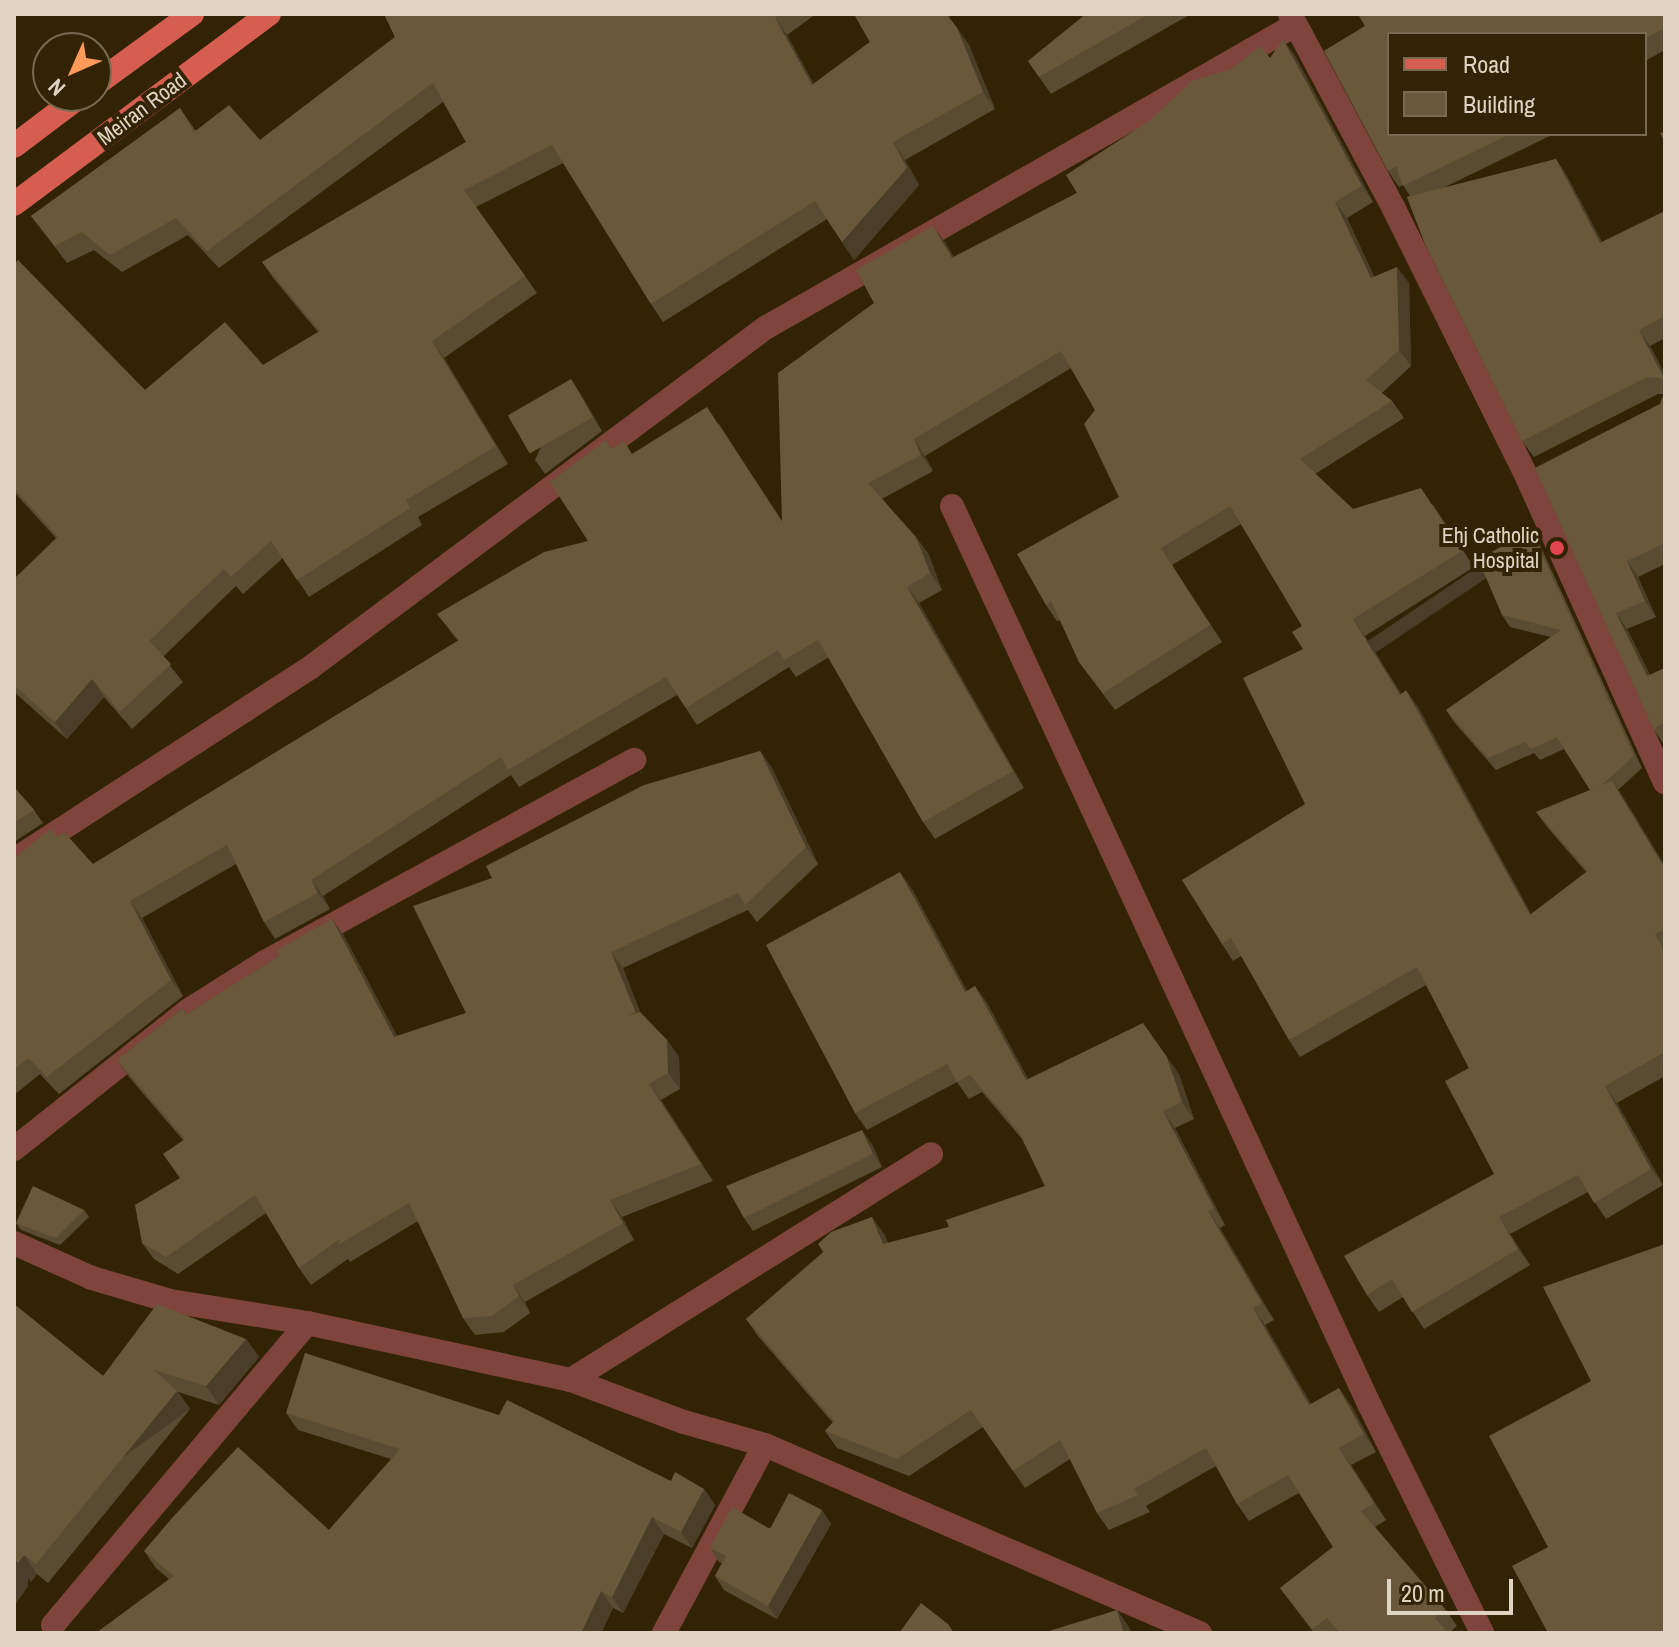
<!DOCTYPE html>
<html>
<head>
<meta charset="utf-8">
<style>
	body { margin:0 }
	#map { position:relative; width:1679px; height:1647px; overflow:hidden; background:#332305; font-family:"Archivo Narrow",sans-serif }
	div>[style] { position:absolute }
	.minor>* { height:24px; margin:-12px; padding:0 12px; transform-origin:12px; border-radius:12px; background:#7f453d }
	.major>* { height:24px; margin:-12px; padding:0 12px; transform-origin:12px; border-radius:12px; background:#d55e50 }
	.wall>* { inset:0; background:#5a4c32 }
	.shaded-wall>* { inset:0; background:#4a3e29; transform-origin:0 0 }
	.building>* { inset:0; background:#69583a; transform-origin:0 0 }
	.dots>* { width:22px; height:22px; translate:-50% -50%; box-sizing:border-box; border:4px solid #332305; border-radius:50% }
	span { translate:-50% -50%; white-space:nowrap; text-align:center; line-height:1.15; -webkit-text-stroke:8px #332305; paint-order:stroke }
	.street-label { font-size:22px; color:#dfd4c4 }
	.poi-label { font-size:22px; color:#dfd4c4 }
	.right { translate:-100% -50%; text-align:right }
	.frame { position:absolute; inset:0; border:16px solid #dfd4c4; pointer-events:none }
	.legend { position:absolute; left:1387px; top:32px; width:260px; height:104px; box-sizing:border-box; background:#332305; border:2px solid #786a51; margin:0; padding:10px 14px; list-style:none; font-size:24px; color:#dfd4c4 }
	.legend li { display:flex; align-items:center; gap:16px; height:40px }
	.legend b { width:40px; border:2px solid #786a51 }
	.north { position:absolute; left:32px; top:32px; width:80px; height:80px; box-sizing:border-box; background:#332305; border:2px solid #786a51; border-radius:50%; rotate:225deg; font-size:22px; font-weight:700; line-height:32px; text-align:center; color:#dfd4c4 }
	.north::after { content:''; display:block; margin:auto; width:28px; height:36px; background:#ff9a5b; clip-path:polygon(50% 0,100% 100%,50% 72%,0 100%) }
	.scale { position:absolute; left:1387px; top:1579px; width:126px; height:36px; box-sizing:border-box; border:4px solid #dfd4c4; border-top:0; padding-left:10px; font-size:24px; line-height:28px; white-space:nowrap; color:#dfd4c4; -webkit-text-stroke:6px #332305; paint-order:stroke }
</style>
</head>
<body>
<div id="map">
	<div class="minor">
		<i style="left:1290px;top:14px;width:223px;rotate:61.9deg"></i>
		<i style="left:1395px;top:211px;width:297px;rotate:63.6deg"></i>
		<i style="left:1527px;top:477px;width:335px;rotate:65.7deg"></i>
		<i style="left:952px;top:506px;width:992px;rotate:65.09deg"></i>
		<i style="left:1370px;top:1406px;width:253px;rotate:63.7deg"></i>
		<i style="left:14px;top:860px;width:354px;rotate:-33deg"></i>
		<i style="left:311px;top:667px;width:567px;rotate:-36.75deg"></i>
		<i style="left:765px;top:328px;width:610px;rotate:-29.76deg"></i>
		<i style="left:14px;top:1149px;width:223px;rotate:-38.5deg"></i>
		<i style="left:189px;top:1010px;width:90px;rotate:-32.3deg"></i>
		<i style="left:265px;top:962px;width:421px;rotate:-28.7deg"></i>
		<i style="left:14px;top:1243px;width:85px;rotate:24.2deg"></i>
		<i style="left:92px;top:1278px;width:81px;rotate:16.4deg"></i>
		<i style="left:170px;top:1301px;width:139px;rotate:9.1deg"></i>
		<i style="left:307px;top:1323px;width:270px;rotate:12.2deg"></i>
		<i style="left:571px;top:1380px;width:121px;rotate:20.4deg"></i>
		<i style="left:684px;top:1422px;width:84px;rotate:15.9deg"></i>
		<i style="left:765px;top:1445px;width:474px;rotate:23.4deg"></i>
		<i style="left:571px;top:1380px;width:425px;rotate:-32.1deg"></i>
		<i style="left:53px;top:1625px;width:395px;rotate:-49.9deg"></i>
		<i style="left:664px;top:1633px;width:213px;rotate:-61.8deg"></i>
	</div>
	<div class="major">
		<i style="left:96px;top:84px;width:119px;rotate:-36.1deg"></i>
		<i style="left:14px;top:146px;width:83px;rotate:-37.1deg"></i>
		<i style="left:14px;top:204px;width:318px;rotate:-36.7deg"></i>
	</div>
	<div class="wall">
		<i style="clip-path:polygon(384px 14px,816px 14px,787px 35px,813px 84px,870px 42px,854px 14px,954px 14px,949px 17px,969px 45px,995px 109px,905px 160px,919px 185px,854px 260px,827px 219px,663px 322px,651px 304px,563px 163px,476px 207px,537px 293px,444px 358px,508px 464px,418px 517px,422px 525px,309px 597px,283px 558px,243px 594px,236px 586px,163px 657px,183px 682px,132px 729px,104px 697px,67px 739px,14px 692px,14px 579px,56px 538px,14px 492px,14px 264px,145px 390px,263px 365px,318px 332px,274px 279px,262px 262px,466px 142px,443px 102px,219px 268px,188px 235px,122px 272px,94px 250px,67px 263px,31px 216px,180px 108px,195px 130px,260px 140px,395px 37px)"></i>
		<i style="clip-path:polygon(1086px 14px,1191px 14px,1051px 94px,1028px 61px)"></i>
		<i style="clip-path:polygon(1358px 14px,1665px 14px,1665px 50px,1645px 61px,1645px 34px,1389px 34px,1389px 134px,1554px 134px,1443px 188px,1556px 159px,1567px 176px,1602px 242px,1665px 211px,1665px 338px,1650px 346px,1665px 374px,1665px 564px,1638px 577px,1656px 617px,1627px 629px,1650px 675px,1665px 668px,1665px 746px,1654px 730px,1535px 468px,1660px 404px,1664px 394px,1658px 394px,1534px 457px,1522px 441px,1425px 244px,1407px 197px,1410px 196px,1403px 185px,1399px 187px,1388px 171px,1324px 51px,1365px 26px)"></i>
		<i style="clip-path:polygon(1295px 56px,1373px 202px,1347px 218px,1374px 277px,1409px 283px,1411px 366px,1382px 393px,1392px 401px,1404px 418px,1315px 474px,1353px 509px,1433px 505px,1474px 567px,1365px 636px,1401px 694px,1418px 707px,1531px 914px,1586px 872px,1548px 828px,1536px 812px,1590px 790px,1564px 749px,1540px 760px,1534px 753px,1496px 770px,1454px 722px,1446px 710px,1551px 637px,1510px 627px,1502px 615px,1539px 543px,1642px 768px,1618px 790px,1665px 866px,1665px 1076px,1617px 1103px,1663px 1185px,1606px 1219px,1588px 1192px,1510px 1234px,1530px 1265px,1424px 1329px,1403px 1297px,1379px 1312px,1367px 1295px,1494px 1174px,1469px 1068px,1426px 985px,1300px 1057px,1289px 1040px,1241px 956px,1233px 961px,1222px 944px,1305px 804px,1302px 626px,1241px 524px,1172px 565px,1222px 642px,1115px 710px,1079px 662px,1060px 620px,1057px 621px,1046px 605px,1119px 497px,1095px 410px,1071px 368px,925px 456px,933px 471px,882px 499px,928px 553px,942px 590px,919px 603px,1024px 788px,935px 839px,923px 822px,829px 657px,796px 677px,789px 667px,697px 725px,677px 695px,519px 787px,511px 775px,323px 896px,330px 909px,275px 939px,264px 922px,236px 864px,142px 918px,183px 996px,59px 1094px,40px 1074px,14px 1095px,14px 858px,58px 837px,93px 864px,458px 641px,437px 614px,588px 541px,606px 440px,612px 449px,633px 454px,719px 424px,782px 521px,874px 303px,945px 242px,953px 257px,1077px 193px,1270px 58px)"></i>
		<i style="clip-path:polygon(571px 379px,580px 393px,602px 431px,545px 474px,535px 460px)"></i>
		<i style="clip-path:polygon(760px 751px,772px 768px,818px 864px,757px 922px,748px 910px,623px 968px,640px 1012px,667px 1040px,679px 1057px,680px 1089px,661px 1100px,713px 1181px,622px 1217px,634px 1240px,525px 1302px,530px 1313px,504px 1332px,475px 1335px,463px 1318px,418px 1221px,350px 1262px,348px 1259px,311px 1285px,299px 1268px,266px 1213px,178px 1274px,154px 1259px,142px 1243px,180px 1178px,183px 1140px,129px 1077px,117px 1060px,183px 1008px,187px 1014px,279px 956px,332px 919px,344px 936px,397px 1036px,466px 1013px,492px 878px)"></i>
		<i style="clip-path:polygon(14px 787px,34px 810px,43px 823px,14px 842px)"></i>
		<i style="clip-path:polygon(912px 889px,967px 991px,975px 986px,987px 1003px,1028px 1079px,1179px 1074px,1194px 1119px,1175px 1128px,1225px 1225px,1220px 1228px,1274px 1320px,1265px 1325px,1311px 1404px,1351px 1405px,1376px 1452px,1351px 1465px,1386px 1520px,1375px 1527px,1445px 1609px,1457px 1626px,1449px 1633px,1314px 1633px,1280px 1588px,1333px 1547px,1299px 1493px,1249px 1521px,1237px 1504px,1216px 1466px,1146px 1506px,1150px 1512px,1109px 1530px,1097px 1513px,1070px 1459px,1025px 1488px,983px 1427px,909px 1476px,837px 1448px,825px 1431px,833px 1423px,758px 1336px,746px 1319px,823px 1252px,818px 1244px,884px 1234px,888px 1243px,949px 1227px,1045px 1186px,1022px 1139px,982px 1092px,969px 1099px,957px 1082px,867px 1130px,855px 1113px)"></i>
		<i style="clip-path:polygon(872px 1144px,882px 1167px,753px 1231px,744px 1218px)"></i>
		<i style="clip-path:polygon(84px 1210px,89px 1217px,60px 1245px,21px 1230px,16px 1223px)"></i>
		<i style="clip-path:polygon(14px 1304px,103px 1376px,246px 1339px,259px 1357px,219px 1405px,178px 1392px,190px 1409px,48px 1583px,37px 1574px,31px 1582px,28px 1577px,28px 1586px,14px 1606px)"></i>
		<i style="clip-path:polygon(286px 1413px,671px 1481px,704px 1489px,715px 1505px,692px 1548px,664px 1534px,623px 1613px,613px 1608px,601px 1633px,96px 1633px,169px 1579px,156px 1568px,144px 1551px,329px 1530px,391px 1459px,298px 1430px)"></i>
		<i style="clip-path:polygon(822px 1510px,831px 1524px,777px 1619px,724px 1590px,715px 1576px,722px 1563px,719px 1562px,710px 1548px)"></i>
	</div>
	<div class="shaded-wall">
		<i style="clip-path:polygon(775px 18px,787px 35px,824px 102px,812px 85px)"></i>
		<i style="clip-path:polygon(957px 28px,969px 45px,995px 109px,983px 92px)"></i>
		<i style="clip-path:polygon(1283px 39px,1295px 56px,1373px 202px,1362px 186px)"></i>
		<i style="clip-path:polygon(893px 142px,905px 160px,919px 185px,854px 260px,842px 242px)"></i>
		<i style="clip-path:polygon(1556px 159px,1567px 176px,1611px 259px,1600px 243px)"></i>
		<i style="clip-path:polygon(1335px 202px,1347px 218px,1383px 295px,1371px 278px)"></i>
		<i style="clip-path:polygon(933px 226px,945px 242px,964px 274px,952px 258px)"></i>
		<i style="clip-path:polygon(1397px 267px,1409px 283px,1411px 366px,1399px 350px)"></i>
		<i style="clip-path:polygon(1639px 330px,1650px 346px,1665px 374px,1665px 380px)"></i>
		<i style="clip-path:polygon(432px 341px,444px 358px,508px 464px,496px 446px)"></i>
		<i style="clip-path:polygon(571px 379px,580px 393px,602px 431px,593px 417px)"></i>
		<i style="clip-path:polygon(914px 439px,925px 456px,933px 471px,921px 455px)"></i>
		<i style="left:1531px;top:531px;width:14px;height:247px;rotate:56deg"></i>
		<i style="clip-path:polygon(916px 537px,928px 553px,942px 590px,930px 573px)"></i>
		<i style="clip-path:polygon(1161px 548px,1172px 565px,1222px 642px,1210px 625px)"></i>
		<i style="clip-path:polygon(1627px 561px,1638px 577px,1656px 617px,1645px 601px)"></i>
		<i style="clip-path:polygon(907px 587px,919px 603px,1024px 788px,1013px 771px)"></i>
		<i style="clip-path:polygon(1616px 613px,1627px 629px,1659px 693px,1647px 676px)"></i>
		<i style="clip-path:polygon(1353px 619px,1365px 636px,1412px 711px,1400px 695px)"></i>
		<i style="clip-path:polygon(92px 679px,104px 697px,67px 739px,55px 722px)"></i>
		<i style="clip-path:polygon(1406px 690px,1418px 707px,1541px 932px,1530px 915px)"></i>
		<i style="clip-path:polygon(760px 751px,772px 768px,818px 864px,806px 847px)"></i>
		<i style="clip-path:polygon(1612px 781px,1624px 798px,1665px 866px,1665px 869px)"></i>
		<i style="clip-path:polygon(900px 872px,912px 889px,976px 1009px,965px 992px)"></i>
		<i style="clip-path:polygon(311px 880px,323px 896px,330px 909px,318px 893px)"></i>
		<i style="clip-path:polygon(130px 901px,142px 918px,183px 996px,171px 980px)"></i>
		<i style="clip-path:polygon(332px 919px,344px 936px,406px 1053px,394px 1037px)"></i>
		<i style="clip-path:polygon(611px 952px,623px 968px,646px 1028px,635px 1011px)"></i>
		<i style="clip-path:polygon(975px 986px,987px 1003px,1038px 1097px,1026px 1080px)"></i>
		<i style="clip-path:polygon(667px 1040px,679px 1057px,680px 1089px,668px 1073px)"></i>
		<i style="clip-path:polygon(1167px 1057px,1179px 1074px,1194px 1119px,1182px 1102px)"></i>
		<i style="clip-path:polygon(649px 1084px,661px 1100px,713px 1181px,701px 1164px)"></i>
		<i style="clip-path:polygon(1605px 1086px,1617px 1103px,1663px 1185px,1651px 1169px)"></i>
		<i style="clip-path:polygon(1163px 1111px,1175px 1128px,1225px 1225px,1214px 1208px)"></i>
		<i style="clip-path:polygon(862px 1130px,872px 1144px,882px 1167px,873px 1154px)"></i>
		<i style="clip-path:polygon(610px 1200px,622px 1217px,634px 1240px,623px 1223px)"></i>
		<i style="clip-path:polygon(1208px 1211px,1220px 1228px,1274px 1320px,1262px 1303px)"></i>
		<i style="clip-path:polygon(872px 1217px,884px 1234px,895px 1261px,883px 1244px)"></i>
		<i style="clip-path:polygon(1499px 1217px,1510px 1234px,1530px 1265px,1518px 1249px)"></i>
		<i style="clip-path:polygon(513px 1285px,525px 1302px,530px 1313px,519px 1296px)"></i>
		<i style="clip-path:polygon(1253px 1308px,1265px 1325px,1321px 1422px,1309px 1405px)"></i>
		<i style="clip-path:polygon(246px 1339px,259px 1357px,219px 1405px,206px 1386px)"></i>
		<i style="clip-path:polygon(1339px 1388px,1351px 1405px,1376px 1452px,1364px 1434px)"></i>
		<i style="left:177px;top:1391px;width:22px;height:223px;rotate:54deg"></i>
		<i style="clip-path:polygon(1339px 1448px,1351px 1465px,1386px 1520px,1374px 1503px)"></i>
		<i style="clip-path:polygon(704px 1489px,715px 1505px,692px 1548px,681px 1532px)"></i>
		<i style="clip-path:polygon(822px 1510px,831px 1524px,777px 1619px,768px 1606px)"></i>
		<i style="clip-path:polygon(652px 1517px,664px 1534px,623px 1613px,612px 1597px)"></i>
		<i style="clip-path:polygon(24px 1555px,37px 1574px,31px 1582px,18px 1563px)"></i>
		<i style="clip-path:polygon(15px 1559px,28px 1577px,28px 1586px,14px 1606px)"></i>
		<i style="clip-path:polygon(601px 1591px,613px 1608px,601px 1633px,581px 1633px)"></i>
		<i style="clip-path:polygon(1117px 1610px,1129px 1627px,1131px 1633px,1124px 1633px)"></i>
	</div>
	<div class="building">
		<i style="clip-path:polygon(384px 14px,780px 14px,775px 18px,812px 85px,870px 42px,854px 14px,946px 14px,957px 28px,983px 92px,893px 142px,907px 168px,842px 242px,815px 201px,651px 304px,552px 145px,464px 190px,525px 276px,432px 341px,496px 446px,406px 500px,410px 508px,297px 580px,271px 541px,231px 577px,224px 569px,149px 641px,171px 664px,120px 712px,92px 679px,55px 722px,14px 685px,14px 579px,58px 537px,14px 488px,14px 264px,18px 260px,145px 390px,225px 322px,263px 365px,320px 331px,262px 262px,466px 142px,433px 83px,207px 251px,176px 218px,110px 255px,82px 232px,55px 246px,31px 216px,180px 108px,194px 132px,229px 105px,260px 140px,395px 37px)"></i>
		<i style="clip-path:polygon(1086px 14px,1149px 14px,1039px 77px,1028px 61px)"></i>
		<i style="clip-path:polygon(1358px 14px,1665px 14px,1665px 33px,1662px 29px,1645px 39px,1645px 34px,1389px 34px,1389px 134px,1510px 134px,1403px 186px,1396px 166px,1388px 171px,1324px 51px,1365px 26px)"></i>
		<i style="clip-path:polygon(1283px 39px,1362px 186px,1335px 202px,1371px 278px,1397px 267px,1399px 350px,1366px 380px,1392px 401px,1300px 459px,1353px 509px,1421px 488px,1462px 551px,1353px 619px,1400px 695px,1406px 690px,1530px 915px,1588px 871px,1536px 812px,1612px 781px,1665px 869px,1665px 929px,1655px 934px,1665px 953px,1665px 1052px,1605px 1086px,1651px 1169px,1594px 1203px,1578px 1175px,1499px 1217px,1518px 1249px,1412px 1312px,1392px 1279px,1367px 1295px,1344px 1256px,1494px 1174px,1445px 1081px,1469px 1068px,1417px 967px,1289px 1040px,1231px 938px,1222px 944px,1182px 880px,1305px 804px,1243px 678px,1303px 649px,1292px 632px,1302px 626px,1230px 506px,1161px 548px,1210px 625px,1103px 693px,1079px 662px,1051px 601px,1046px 605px,1017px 554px,1119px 497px,1084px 424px,1095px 410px,1061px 351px,914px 439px,921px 455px,868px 483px,916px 537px,930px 573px,907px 587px,1013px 771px,923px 822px,818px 640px,784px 660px,778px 650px,686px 708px,666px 677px,508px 770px,501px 757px,311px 880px,318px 893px,264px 922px,227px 845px,130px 901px,171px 980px,47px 1077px,28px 1058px,14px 1069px,14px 858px,51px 829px,58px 837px,64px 832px,93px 864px,459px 640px,437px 614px,544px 552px,588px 541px,550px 482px,606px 440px,611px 449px,624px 441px,632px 454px,707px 407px,782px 522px,778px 373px,874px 303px,856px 270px,933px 226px,952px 258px,1077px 193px,1066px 175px,1149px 121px,1192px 81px,1231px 69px,1261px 46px,1270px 58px)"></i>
		<i style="clip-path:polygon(1665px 132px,1665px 142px,1660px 133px)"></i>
		<i style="clip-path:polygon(1556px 159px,1600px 243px,1665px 211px,1665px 316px,1639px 330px,1665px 380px,1665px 382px,1661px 378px,1647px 377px,1522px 441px,1425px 244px,1407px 197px)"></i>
		<i style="left:571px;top:379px;width:44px;height:73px;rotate:60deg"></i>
		<i style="clip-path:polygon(1665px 391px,1665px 543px,1627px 561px,1645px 601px,1616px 613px,1647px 676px,1665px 668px,1665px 729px,1662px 723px,1654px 730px,1535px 468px,1660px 404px)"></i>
		<i style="clip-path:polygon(1531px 531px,1634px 756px,1602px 785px,1590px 790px,1557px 737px,1531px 749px,1525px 742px,1488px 758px,1446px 710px,1561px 630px,1502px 615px,1478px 559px)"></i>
		<i style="clip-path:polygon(760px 751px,806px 847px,745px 905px,738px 893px,611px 952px,635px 1011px,629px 1016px,640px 1012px,667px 1040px,668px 1073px,649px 1084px,701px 1164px,610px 1200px,623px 1223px,513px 1285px,519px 1296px,492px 1316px,463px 1318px,409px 1203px,338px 1245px,340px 1239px,299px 1268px,255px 1195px,166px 1257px,142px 1243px,135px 1205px,180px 1178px,163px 1154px,185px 1139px,117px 1060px,183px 1008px,186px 1015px,279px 956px,277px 950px,332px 919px,394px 1037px,466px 1013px,413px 906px,492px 878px,486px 866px,644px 785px)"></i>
		<i style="clip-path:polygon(14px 787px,34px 810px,14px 823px)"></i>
		<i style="clip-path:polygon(900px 872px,965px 992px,975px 986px,1026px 1080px,1143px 1023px,1167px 1057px,1182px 1102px,1163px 1111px,1214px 1208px,1208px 1211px,1262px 1303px,1253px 1308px,1309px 1405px,1339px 1388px,1364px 1434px,1339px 1448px,1374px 1503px,1361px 1511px,1445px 1609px,1435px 1618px,1448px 1633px,1340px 1633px,1327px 1618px,1312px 1629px,1280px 1588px,1333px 1547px,1288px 1475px,1237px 1504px,1206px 1448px,1134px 1489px,1138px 1495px,1097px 1513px,1060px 1440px,1013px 1471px,971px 1410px,897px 1459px,825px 1431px,834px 1421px,746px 1319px,824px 1252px,818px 1244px,831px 1232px,872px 1217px,883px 1244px,949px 1227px,946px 1220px,1045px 1186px,1019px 1132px,970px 1075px,957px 1082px,947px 1064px,855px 1113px,766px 945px)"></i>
		<i style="clip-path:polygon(862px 1130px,873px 1154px,744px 1218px,726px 1186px)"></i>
		<i style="clip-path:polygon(33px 1186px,84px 1210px,56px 1238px,16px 1223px)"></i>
		<i style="clip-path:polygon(1665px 1244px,1665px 1633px,1548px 1633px,1512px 1566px,1548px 1547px,1489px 1436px,1591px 1381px,1543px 1287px)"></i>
		<i style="clip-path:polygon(14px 1304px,103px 1376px,157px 1304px,246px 1339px,206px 1386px,154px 1370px,177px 1391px,36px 1564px,24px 1555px,18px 1563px,15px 1559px,16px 1567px,14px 1569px)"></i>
		<i style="clip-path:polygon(305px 1353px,499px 1415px,507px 1400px,671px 1481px,675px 1472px,704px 1489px,681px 1532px,652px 1517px,612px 1597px,601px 1591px,581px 1633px,96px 1633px,174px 1576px,144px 1551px,172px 1518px,238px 1447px,329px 1530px,400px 1449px,286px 1413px)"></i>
		<i style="clip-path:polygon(789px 1493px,822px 1510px,768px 1606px,715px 1576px,726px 1556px,710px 1548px,732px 1507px,770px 1529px)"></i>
		<i style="clip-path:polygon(921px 1603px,948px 1624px,954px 1633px,899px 1633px)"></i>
		<i style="clip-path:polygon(1117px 1610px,1124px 1633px,1047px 1633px,1046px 1632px)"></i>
	</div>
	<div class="dots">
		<i style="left:1557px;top:548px;background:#e0444e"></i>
	</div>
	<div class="street-label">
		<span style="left:142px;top:109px;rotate:-37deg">Meiran Road</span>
	</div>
	<div class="poi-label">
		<span class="right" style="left:1539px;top:548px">Ehj Catholic<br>Hospital</span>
	</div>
	<div class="frame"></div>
	<ul class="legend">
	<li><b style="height:10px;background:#d55e50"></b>Road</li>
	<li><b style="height:22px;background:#69583a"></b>Building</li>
	</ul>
	<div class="north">N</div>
	<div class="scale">20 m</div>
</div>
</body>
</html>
